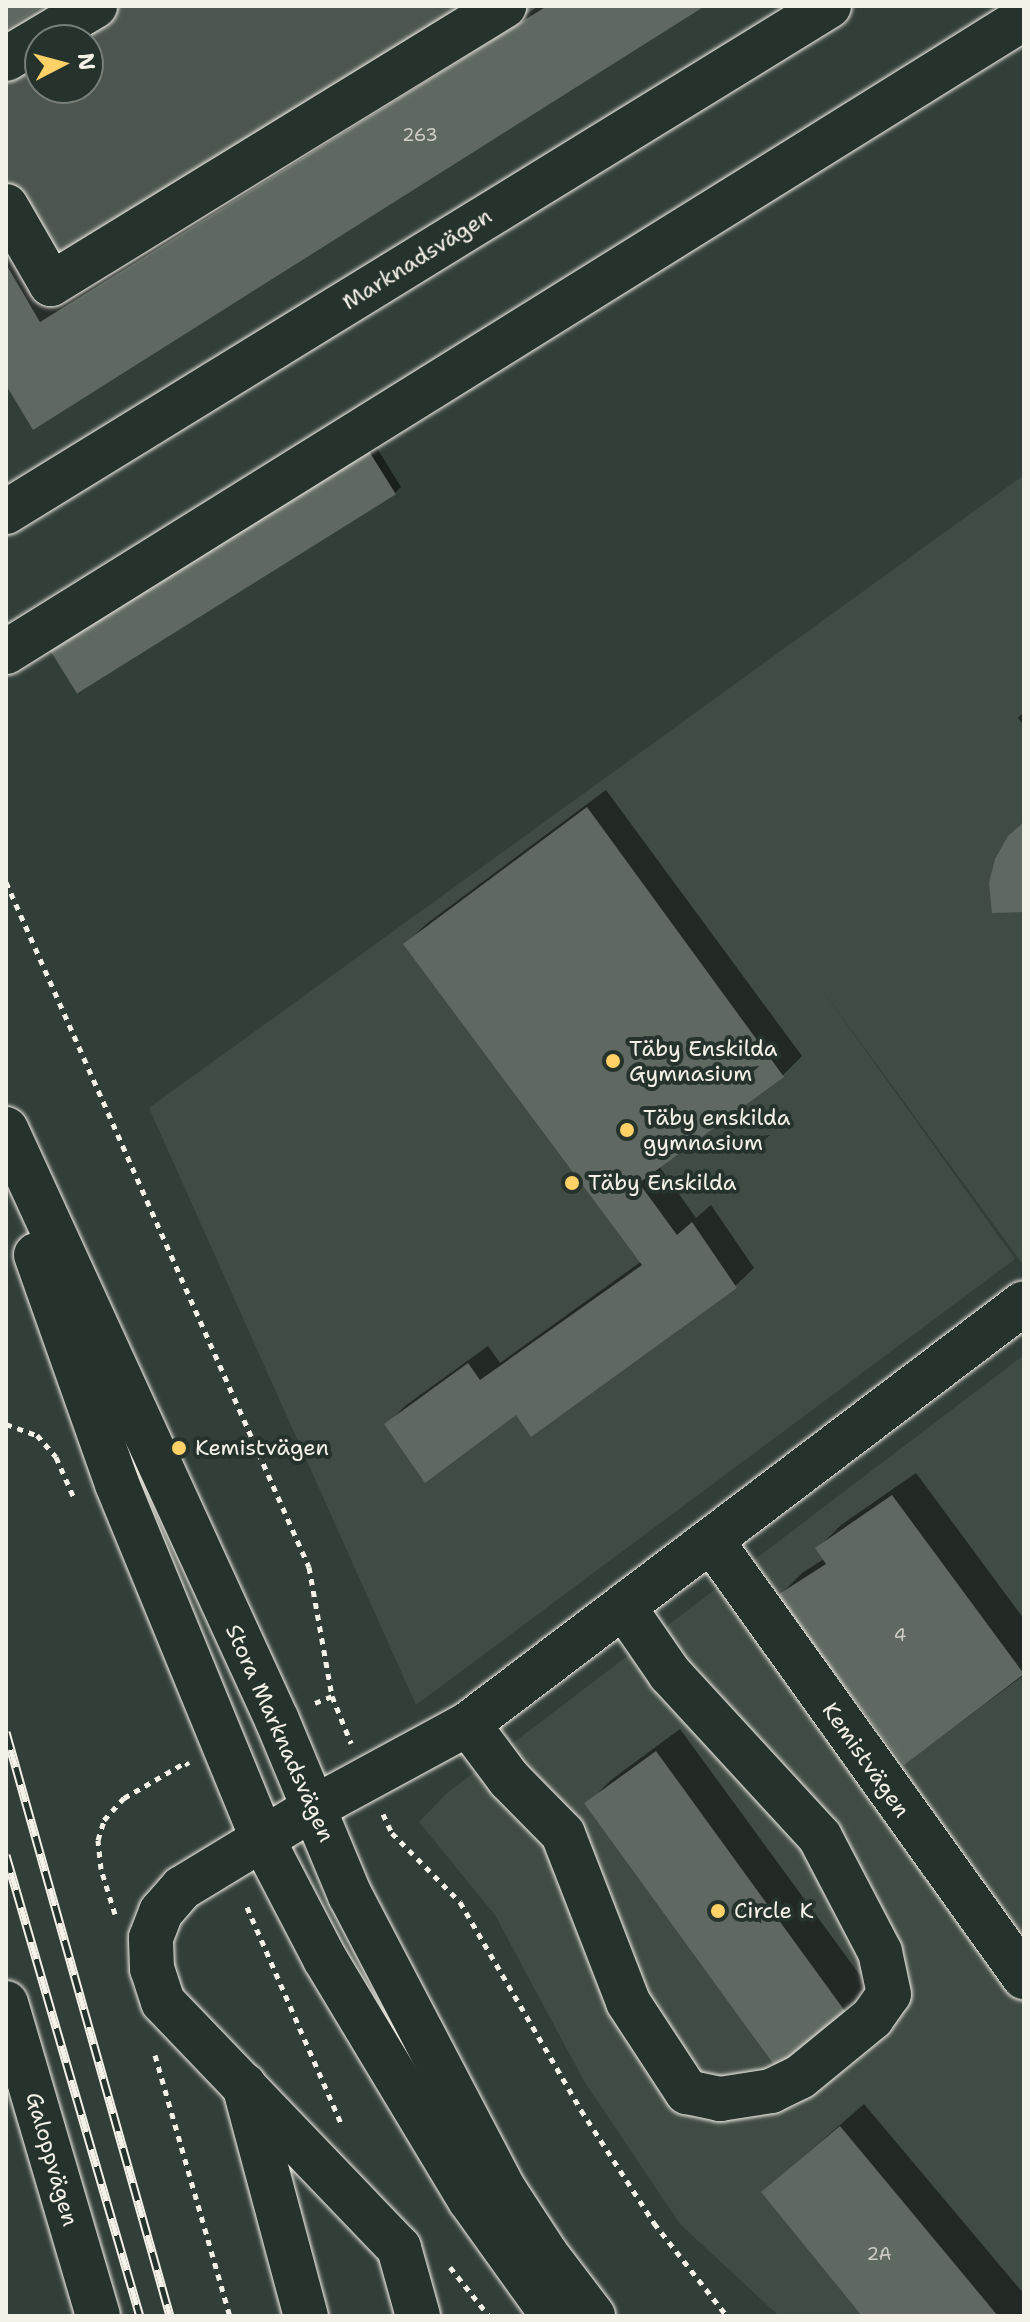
<!DOCTYPE html>
<html>
<head>
<meta charset="utf-8">
<style>
	body { margin:0 }
	#map { position:relative; width:1030px; height:2322px; overflow:hidden; background:#323e38; font-family:"Shantell Sans",sans-serif }
	div>[style] { position:absolute }
	.built>* { inset:0; background:#404b44 }
	.green>* { inset:0; background:#4c564f }
	.shadow>* { inset:0; background:#0007 }
	.building>* { inset:0; background:#5f6861; transform-origin:0 0 }
	.path>* { height:5px; margin-top:-2.5px; transform-origin:0; background:repeating-linear-gradient(90deg,#f4f1e8 0 6px,transparent 0 12px) }
	.roads { filter:drop-shadow(0 0 2px #f4f1e8) drop-shadow(0 0 2px #f4f1e8) }
	.minor>* { height:44px; margin:-22px; padding:0 22px; transform-origin:22px; border-radius:22px; background:#26332d }
	.rail>* { height:9px; margin-top:-4.5px; transform-origin:0; background:repeating-linear-gradient(90deg,#26332d 0 18px,#f4f1e8 0 36px); box-sizing:border-box; border-block:2px solid #f4f1e8 }
	.dots>* { width:22px; height:22px; translate:-50% -50%; box-sizing:border-box; border:4px solid #26332d; border-radius:50% }
	span { translate:-50% -50%; white-space:nowrap; text-align:center; line-height:1.15; -webkit-text-stroke:8px #26332d; paint-order:stroke }
	.number-label { font-size:18px; color:#cfcfc6 }
	.number-label span { -webkit-text-stroke-width:0 }
	.street-label { font-size:22px; color:#f4f1e8 }
	.poi-label { font-size:22px; color:#f4f1e8 }
	.left { translate:0 -50%; text-align:left }
	.frame { position:absolute; inset:0; border:8px solid #f4f1e8; pointer-events:none }
	.north { position:absolute; left:24px; top:24px; width:80px; height:80px; box-sizing:border-box; background:#26332d; border:2px solid #787f78; border-radius:50%; rotate:84deg; font-size:22px; font-weight:700; line-height:32px; text-align:center; color:#f4f1e8 }
	.north::after { content:''; display:block; margin:auto; width:28px; height:36px; background:#ffd166; clip-path:polygon(50% 0,100% 100%,50% 72%,0 100%) }
</style>
</head>
<body>
<div id="map">
	<div class="built">
		<i style="clip-path:polygon(1024px 475px,1024px 1266px,815px 980px,1015px 1259px,416px 1705px,149px 1108px)"></i>
		<i style="clip-path:polygon(1024px 1355px,1024px 2316px,779px 2316px,680px 2224px,584px 2081px,495px 1915px,419px 1822px,447px 1793px)"></i>
	</div>
	<div class="green">
		<i style="clip-path:polygon(evenodd,43px 6px,547px 6px,40px 322px,6px 264px,6px 29px,43px 6px,40px 40px,88px 40px,88px 88px,40px 88px,40px 40px)"></i>
	</div>
	<div class="shadow">
		<i style="clip-path:polygon(539px 6px,701px 6px,6px 381px,6px 214px,59px 305px)"></i>
		<i style="clip-path:polygon(369px 435px,401px 487px,395px 493px,78px 689px)"></i>
		<i style="clip-path:polygon(1024px 712px,1024px 726px,1018px 718px)"></i>
		<i style="clip-path:polygon(606px 790px,802px 1056px,783px 1075px,659px 1166px,696px 1218px,711px 1205px,754px 1268px,735px 1286px,516px 1412px,387px 1424px,405px 1406px,488px 1346px,500px 1363px,642px 1261px,406px 944px,425px 925px)"></i>
		<i style="clip-path:polygon(916px 1473px,1024px 1619px,1024px 1675px,905px 1763px,779px 1596px,802px 1573px,824px 1559px,818px 1548px,841px 1525px)"></i>
		<i style="clip-path:polygon(680px 1729px,873px 1993px,850px 2016px,587px 1804px,611px 1780px)"></i>
		<i style="clip-path:polygon(864px 2104px,1024px 2294px,1024px 2316px,864px 2316px,763px 2192px)"></i>
	</div>
	<div class="building">
		<i style="clip-path:polygon(6px 6px,43px 6px,6px 29px)"></i>
		<i style="clip-path:polygon(547px 6px,705px 6px,33px 430px,6px 385px,6px 264px,40px 322px)"></i>
		<i style="left:362px;top:440px;width:64px;height:376px;rotate:58deg"></i>
		<i style="clip-path:polygon(587px 807px,784px 1077px,639px 1183px,677px 1235px,692px 1222px,737px 1288px,531px 1437px,516px 1415px,425px 1483px,384px 1424px,468px 1363px,480px 1380px,642px 1265px,403px 944px)"></i>
		<i style="clip-path:polygon(1024px 822px,1024px 912px,992px 913px,989px 883px,995px 859px,1008px 836px)"></i>
		<i style="clip-path:polygon(892px 1495px,1024px 1674px,904px 1765px,776px 1596px,826px 1564px,815px 1548px)"></i>
		<i style="left:656px;top:1751px;width:331px;height:89px;rotate:54deg"></i>
		<i style="clip-path:polygon(840px 2126px,998px 2316px,862px 2316px,761px 2192px)"></i>
	</div>
	<div class="path">
		<i style="left:6px;top:882px;width:749px;rotate:66.14deg"></i>
		<i style="left:309px;top:1567px;width:131px;rotate:79.9deg"></i>
		<i style="left:332px;top:1696px;width:51px;rotate:68deg"></i>
		<i style="left:6px;top:1424px;width:33px;rotate:20deg"></i>
		<i style="left:37px;top:1435px;width:29px;rotate:49deg"></i>
		<i style="left:56px;top:1457px;width:47px;rotate:66.2deg"></i>
		<i style="left:315px;top:1703px;width:18px;rotate:-22deg"></i>
		<i style="left:383px;top:1814px;width:21px;rotate:65deg"></i>
		<i style="left:392px;top:1833px;width:97px;rotate:45.4deg"></i>
		<i style="left:460px;top:1902px;width:241px;rotate:59.8deg"></i>
		<i style="left:581px;top:2110px;width:135px;rotate:57.1deg"></i>
		<i style="left:654px;top:2223px;width:118px;rotate:51.9deg"></i>
		<i style="left:247px;top:1907px;width:238px;rotate:66.5deg"></i>
		<i style="left:115px;top:1914px;width:47px;rotate:-107.3deg"></i>
		<i style="left:101px;top:1869px;width:29px;rotate:-96deg"></i>
		<i style="left:98px;top:1840px;width:21px;rotate:-73deg"></i>
		<i style="left:104px;top:1820px;width:30px;rotate:-48deg"></i>
		<i style="left:124px;top:1798px;width:72px;rotate:-30.1deg"></i>
		<i style="left:186px;top:1762px;width:4px;rotate:56deg"></i>
		<i style="left:155px;top:2055px;width:272px;rotate:74deg"></i>
		<i style="left:450px;top:2267px;width:63px;rotate:51.5deg"></i>
	</div>
	<div class="roads">
		<div class="minor">
			<i style="left:6px;top:59px;width:104px;rotate:-30.8deg"></i>
			<i style="left:6px;top:206px;width:90px;rotate:60deg"></i>
			<i style="left:51px;top:284px;width:532px;rotate:-31.54deg"></i>
			<i style="left:6px;top:512px;width:966px;rotate:-31.58deg"></i>
			<i style="left:6px;top:652px;width:1199px;rotate:-31.91deg"></i>
			<i style="left:6px;top:1129px;width:650px;rotate:65.37deg"></i>
			<i style="left:277px;top:1720px;width:190px;rotate:67.4deg"></i>
			<i style="left:350px;top:1895px;width:334px;rotate:62.4deg"></i>
			<i style="left:505px;top:2191px;width:75px;rotate:56.9deg"></i>
			<i style="left:546px;top:2254px;width:78px;rotate:52.8deg"></i>
			<i style="left:36px;top:1255px;width:243px;rotate:70.5deg"></i>
			<i style="left:117px;top:1484px;width:385px;rotate:67.7deg"></i>
			<i style="left:263px;top:1840px;width:134px;rotate:62.5deg"></i>
			<i style="left:325px;top:1959px;width:281px;rotate:59deg"></i>
			<i style="left:470px;top:2200px;width:143px;rotate:54.4deg"></i>
			<i style="left:711px;top:1540px;width:538px;rotate:54.39deg"></i>
			<i style="left:468px;top:1724px;width:69px;rotate:53.3deg"></i>
			<i style="left:509px;top:1779px;width:77px;rotate:45.5deg"></i>
			<i style="left:563px;top:1834px;width:180px;rotate:68.8deg"></i>
			<i style="left:628px;top:2002px;width:108px;rotate:56.8deg"></i>
			<i style="left:687px;top:2092px;width:34px;rotate:12deg"></i>
			<i style="left:720px;top:2099px;width:52px;rotate:-8.9deg"></i>
			<i style="left:771px;top:2091px;width:32px;rotate:-26deg"></i>
			<i style="left:800px;top:2077px;width:93px;rotate:-39.3deg"></i>
			<i style="left:872px;top:2018px;width:29px;rotate:-55deg"></i>
			<i style="left:889px;top:1994px;width:43px;rotate:-102.1deg"></i>
			<i style="left:880px;top:1952px;width:130px;rotate:-117.6deg"></i>
			<i style="left:820px;top:1837px;width:222px;rotate:-132.6deg"></i>
			<i style="left:670px;top:1674px;width:81px;rotate:-124.5deg"></i>
			<i style="left:6px;top:2003px;width:326px;rotate:73.6deg"></i>
			<i style="left:244px;top:2085px;width:239px;rotate:75deg"></i>
			<i style="left:418px;top:2316px;width:71px;rotate:-105.6deg"></i>
			<i style="left:399px;top:2248px;width:341px;rotate:-133.8deg"></i>
			<i style="left:163px;top:2002px;width:35px;rotate:-108deg"></i>
			<i style="left:152px;top:1969px;width:31px;rotate:-92deg"></i>
			<i style="left:151px;top:1938px;width:28px;rotate:-69deg"></i>
			<i style="left:161px;top:1912px;width:32px;rotate:-49deg"></i>
			<i style="left:182px;top:1888px;width:156px;rotate:-31.3deg"></i>
			<i style="left:315px;top:1807px;width:174px;rotate:-28.5deg"></i>
			<i style="left:468px;top:1724px;width:697px;rotate:-37.13deg"></i>
		</div>
	</div>
	<div class="rail">
		<i style="left:6px;top:1732px;width:607px;rotate:74.31deg"></i>
		<i style="left:6px;top:1855px;width:480px;rotate:73.8deg"></i>
	</div>
	<div class="dots">
		<i style="left:613px;top:1061px;background:#ffd166"></i>
		<i style="left:627px;top:1130px;background:#ffd166"></i>
		<i style="left:572px;top:1183px;background:#ffd166"></i>
		<i style="left:179px;top:1448px;background:#ffd166"></i>
		<i style="left:718px;top:1911px;background:#ffd166"></i>
	</div>
	<div class="number-label">
		<span style="left:420px;top:135px">263</span>
		<span style="left:900px;top:1635px">4</span>
		<span style="left:879px;top:2254px">2A</span>
	</div>
	<div class="street-label">
		<span style="left:417px;top:259px;rotate:-32deg">Marknadsvägen</span>
		<span style="left:280px;top:1733px;rotate:66deg">Stora Marknadsvägen</span>
		<span style="left:866px;top:1760px;rotate:55deg">Kemistvägen</span>
		<span style="left:52px;top:2159px;rotate:74deg">Galoppvägen</span>
	</div>
	<div class="poi-label">
		<span class="left" style="left:629px;top:1061px">Täby Enskilda<br>Gymnasium</span>
		<span class="left" style="left:643px;top:1130px">Täby enskilda<br>gymnasium</span>
		<span class="left" style="left:588px;top:1183px">Täby Enskilda</span>
		<span class="left" style="left:195px;top:1448px">Kemistvägen</span>
		<span class="left" style="left:734px;top:1911px">Circle K</span>
	</div>
	<div class="frame"></div>
	<div class="north">N</div>
</div>
</body>
</html>
